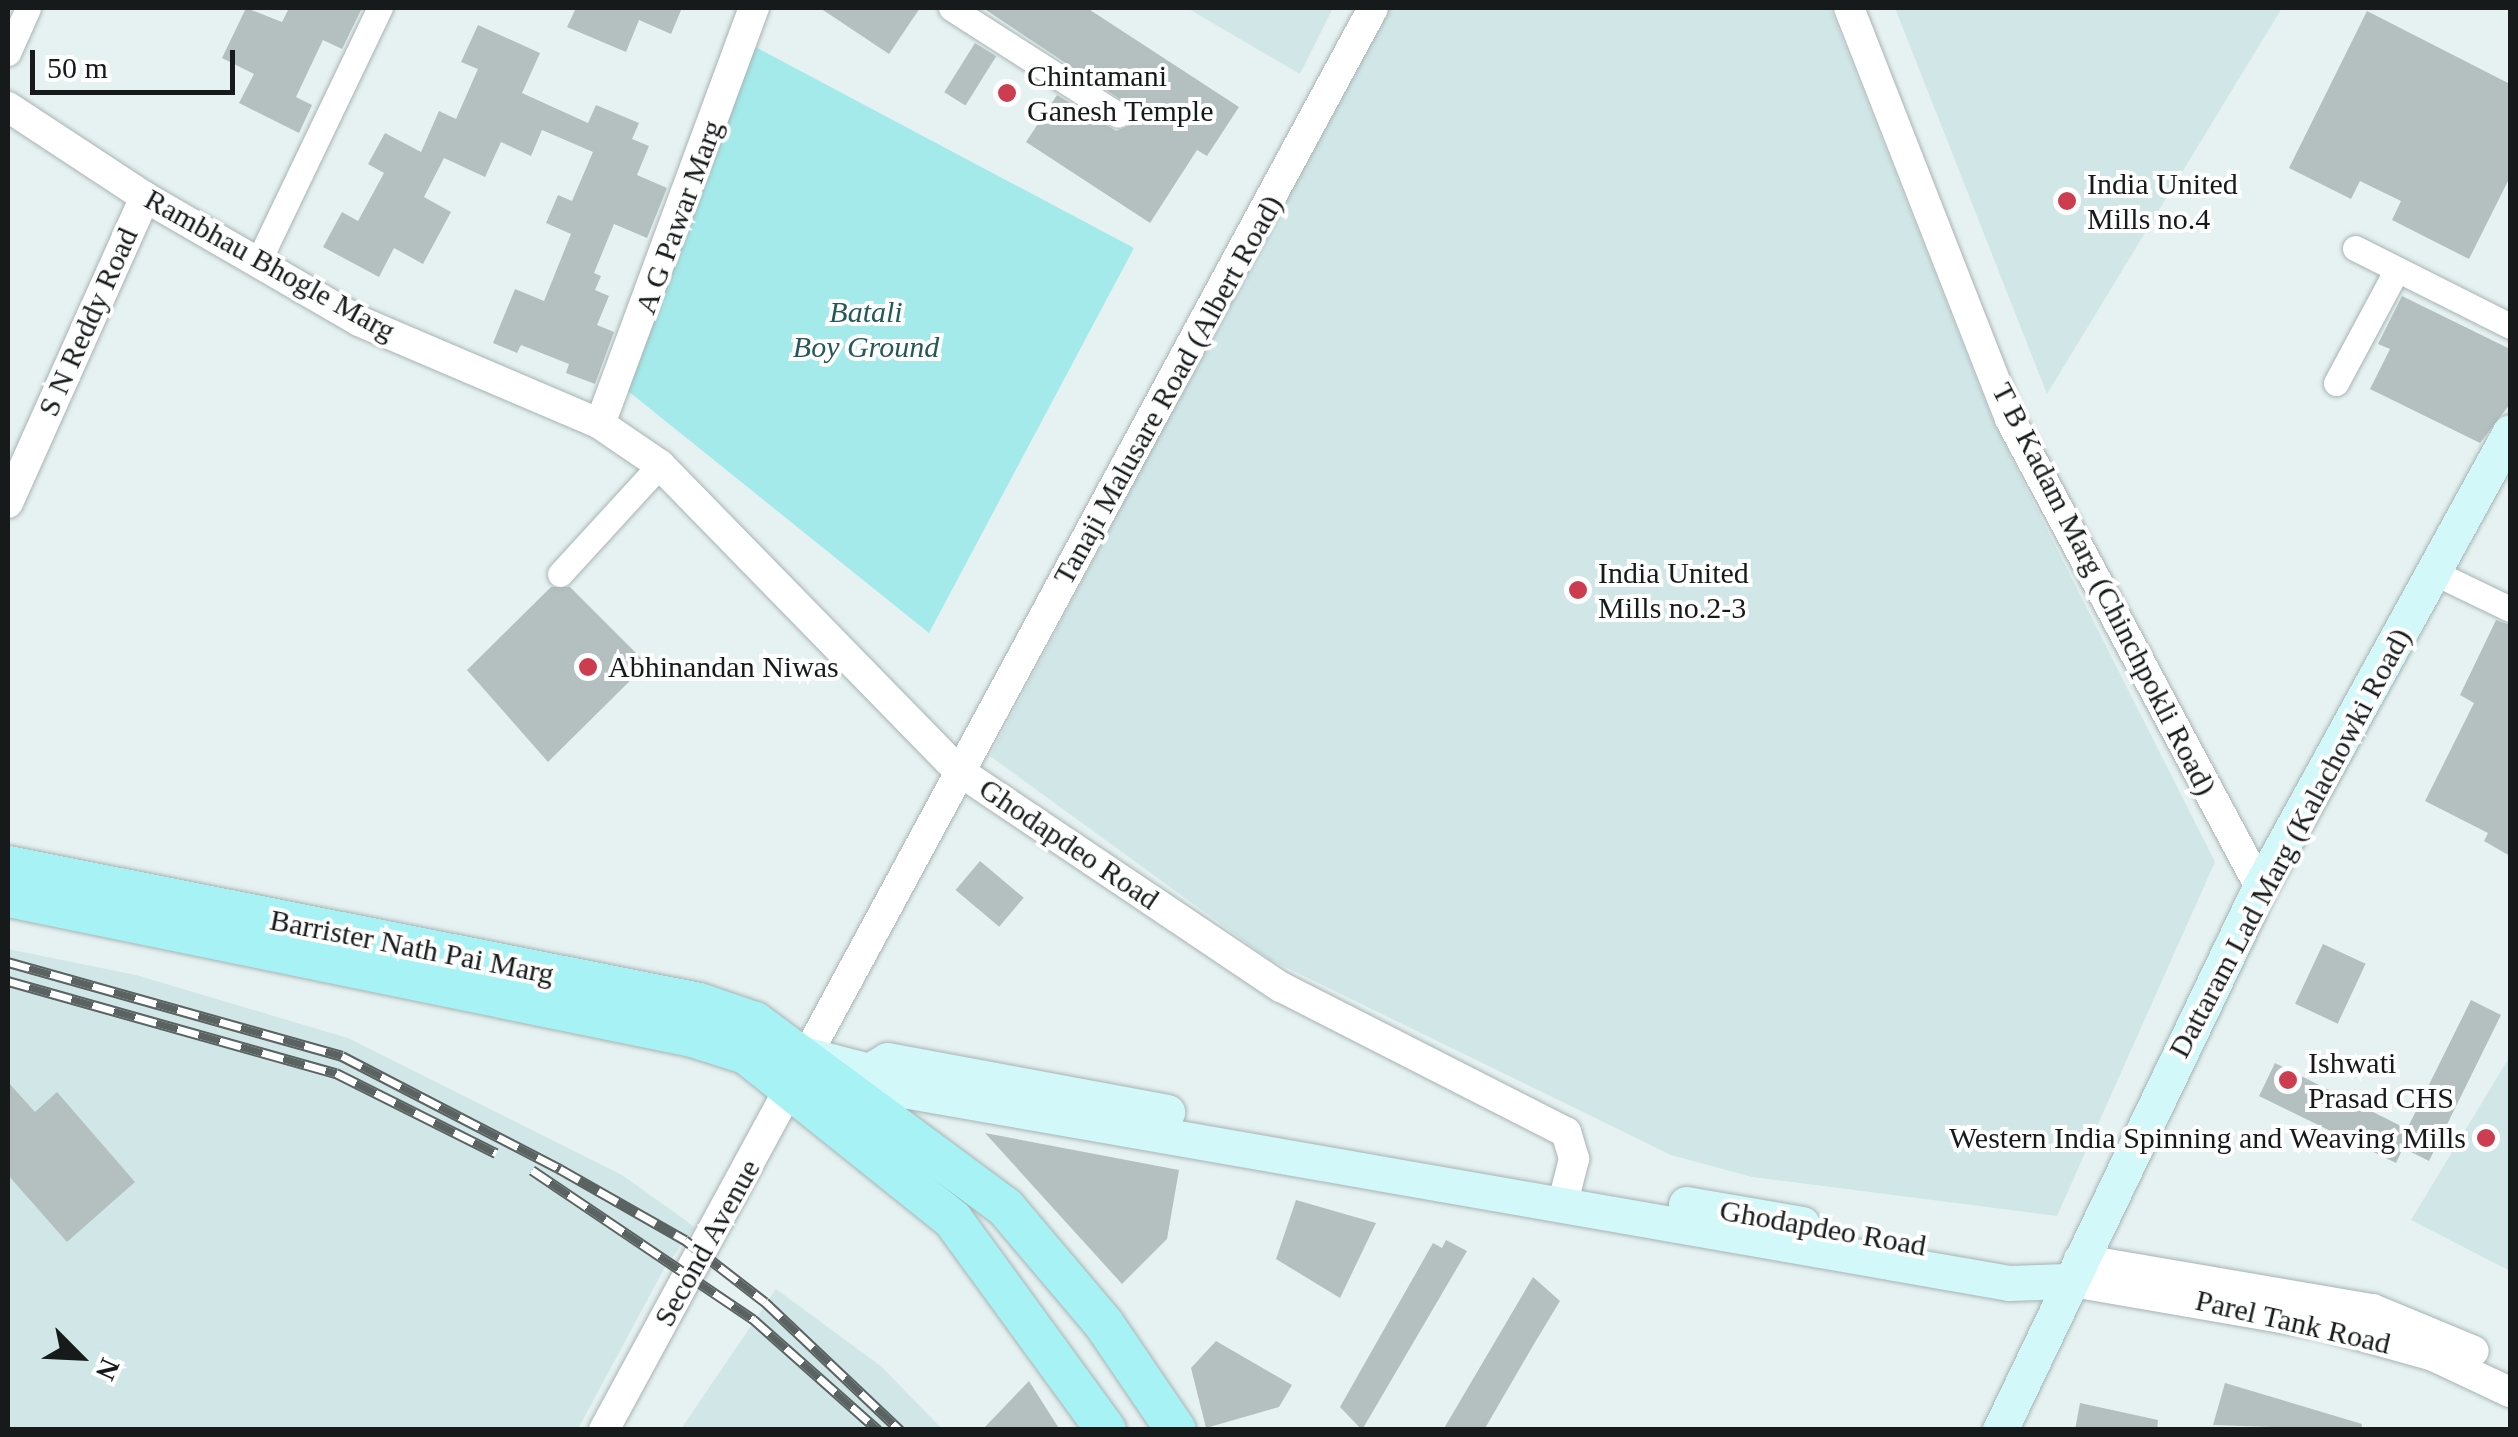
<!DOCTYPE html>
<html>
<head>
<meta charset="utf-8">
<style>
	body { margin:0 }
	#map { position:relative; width:2518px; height:1437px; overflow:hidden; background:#e6f2f2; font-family:Georgia,serif }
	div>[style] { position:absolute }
	.built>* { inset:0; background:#d1e7e7 }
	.green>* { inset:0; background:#a4eaeb }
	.building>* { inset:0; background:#b4c0c0; transform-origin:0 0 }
	.roads { filter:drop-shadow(0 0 2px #a8b3b3) drop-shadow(0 0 2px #a8b3b3) }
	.minor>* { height:25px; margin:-12.5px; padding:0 12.5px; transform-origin:12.5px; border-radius:12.5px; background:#fff }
	.tertiary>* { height:30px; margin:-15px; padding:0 15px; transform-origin:15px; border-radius:15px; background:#fff }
	.secondary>* { height:35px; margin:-17.5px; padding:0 17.5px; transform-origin:17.5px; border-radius:17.5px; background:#d2f8f9 }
	.primary>* { height:40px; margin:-20px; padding:0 20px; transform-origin:20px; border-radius:20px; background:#a6f2f4 }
	.rail>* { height:11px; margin-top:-5.5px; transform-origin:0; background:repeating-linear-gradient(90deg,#fff 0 22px,#5b6262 0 44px); box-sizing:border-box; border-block:2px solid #5b6262 }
	.dots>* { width:28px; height:28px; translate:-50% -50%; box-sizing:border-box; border:5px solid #fff; border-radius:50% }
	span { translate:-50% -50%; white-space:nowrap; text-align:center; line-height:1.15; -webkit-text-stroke:8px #fff; paint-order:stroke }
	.poi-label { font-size:30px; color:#161a1a }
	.left { translate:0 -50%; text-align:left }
	.right { translate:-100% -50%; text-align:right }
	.street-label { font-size:30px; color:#161a1a }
	.park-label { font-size:30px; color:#255859; font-style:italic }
	.frame { position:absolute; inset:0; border:10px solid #161a1a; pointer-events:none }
	.north { position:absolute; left:30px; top:1307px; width:100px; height:100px; -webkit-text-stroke:8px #fff; paint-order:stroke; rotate:114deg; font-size:28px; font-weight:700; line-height:40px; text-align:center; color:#161a1a }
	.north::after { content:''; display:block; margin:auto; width:35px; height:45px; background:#161a1a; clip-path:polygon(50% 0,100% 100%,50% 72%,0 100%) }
	.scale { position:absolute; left:30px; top:50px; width:205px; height:45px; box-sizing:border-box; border:5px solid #161a1a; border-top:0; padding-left:12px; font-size:30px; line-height:35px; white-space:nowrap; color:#161a1a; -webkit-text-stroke:8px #fff; paint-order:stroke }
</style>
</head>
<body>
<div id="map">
	<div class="built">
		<i style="clip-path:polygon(1187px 8px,1333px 8px,1300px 74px)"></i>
		<i style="clip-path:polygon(1384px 8px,1830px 8px,1994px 424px,2215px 862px,2057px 1216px,1752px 1177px,1671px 1155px,1269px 959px,990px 756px)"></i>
		<i style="clip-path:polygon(1895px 8px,2282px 8px,2047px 394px)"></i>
		<i style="clip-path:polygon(8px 949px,136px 975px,348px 1038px,622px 1175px,688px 1222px,694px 1228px,664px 1269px,578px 1429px,8px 1429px)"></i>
		<i style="clip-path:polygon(2510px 1056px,2510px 1271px,2411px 1220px)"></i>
		<i style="clip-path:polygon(776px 1289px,882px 1367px,942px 1429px,681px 1429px)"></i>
	</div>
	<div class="green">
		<i style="clip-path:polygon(744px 41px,1134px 248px,929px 633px,623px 387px)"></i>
	</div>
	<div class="building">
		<i style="clip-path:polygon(246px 8px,282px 22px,289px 8px,362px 8px,342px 49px,323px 40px,296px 97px,312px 105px,299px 133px,239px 103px,254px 74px,222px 58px)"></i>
		<i style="clip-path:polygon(576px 8px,682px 8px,671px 34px,639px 20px,626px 52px,567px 27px)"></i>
		<i style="clip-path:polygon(820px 8px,920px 8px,889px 54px)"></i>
		<i style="clip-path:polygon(983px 8px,1087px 8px,1239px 107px,1207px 156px,1197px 150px,1150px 223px,1026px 142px,1057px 95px,1116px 131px,1131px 125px,1132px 107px)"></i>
		<i style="clip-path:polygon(2367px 11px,2510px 84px,2510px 177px,2469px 259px,2392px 220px,2401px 201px,2360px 181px,2351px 199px,2289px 168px)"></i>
		<i style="clip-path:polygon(478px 25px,540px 53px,522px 93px,588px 123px,596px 105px,639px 123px,632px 139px,649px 146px,637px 175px,667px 188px,647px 238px,614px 224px,594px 273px,601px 276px,595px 290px,609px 296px,597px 325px,614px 332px,595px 384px,566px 373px,569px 364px,521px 345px,517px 353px,493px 343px,515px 289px,544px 301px,571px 234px,546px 223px,558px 195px,572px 201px,593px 152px,542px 130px,531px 156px,501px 142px,485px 177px,444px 158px,424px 197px,451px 212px,423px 264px,394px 248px,379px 277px,323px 247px,342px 212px,358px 221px,384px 173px,368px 164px,385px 133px,421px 152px,439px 111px,456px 119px,478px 69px,461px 62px)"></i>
		<i style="left:975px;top:43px;width:25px;height:58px;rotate:32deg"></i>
		<i style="clip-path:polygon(2402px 296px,2510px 349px,2510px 404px,2480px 443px,2370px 389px,2390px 349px,2378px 344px)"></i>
		<i style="clip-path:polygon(551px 587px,570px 587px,647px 664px,548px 762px,467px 670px)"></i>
		<i style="clip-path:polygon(2496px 620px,2510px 625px,2510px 856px,2484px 841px,2488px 833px,2425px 801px,2474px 703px,2460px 695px)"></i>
		<i style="left:980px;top:861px;width:57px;height:38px;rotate:40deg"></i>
		<i style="left:2323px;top:944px;width:47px;height:66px;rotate:25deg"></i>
		<i style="clip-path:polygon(2471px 1000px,2501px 1015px,2429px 1161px,2403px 1148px,2396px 1163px,2259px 1096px,2275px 1063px,2407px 1129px)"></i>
		<i style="clip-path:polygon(8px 1082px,35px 1112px,57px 1092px,135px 1182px,67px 1242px,8px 1175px)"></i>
		<i style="clip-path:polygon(985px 1133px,1179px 1170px,1167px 1239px,1122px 1284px)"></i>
		<i style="clip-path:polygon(1296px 1200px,1376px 1223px,1340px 1298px,1276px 1259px)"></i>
		<i style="clip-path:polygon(1446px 1240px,1467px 1251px,1362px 1430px,1340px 1407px,1433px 1243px,1442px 1248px)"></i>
		<i style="clip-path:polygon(1533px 1277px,1560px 1301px,1534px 1344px,1484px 1430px,1443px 1430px)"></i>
		<i style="clip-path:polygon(1216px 1341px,1292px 1385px,1279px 1407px,1206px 1428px,1191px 1368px)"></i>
		<i style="clip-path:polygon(1029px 1381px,1060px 1430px,982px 1430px)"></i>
		<i style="clip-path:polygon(2225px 1383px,2362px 1424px,2361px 1430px,2213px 1425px)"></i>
		<i style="clip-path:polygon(2080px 1403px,2158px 1420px,2157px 1430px,2075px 1430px)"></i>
	</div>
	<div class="roads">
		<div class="minor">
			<i style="left:951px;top:8px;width:198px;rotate:32.6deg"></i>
			<i style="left:8px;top:53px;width:49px;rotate:-66deg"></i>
			<i style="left:2355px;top:248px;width:174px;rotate:26.7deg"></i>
			<i style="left:259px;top:260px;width:280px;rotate:-64.4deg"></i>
			<i style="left:2336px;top:383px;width:127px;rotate:-61.8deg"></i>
			<i style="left:2433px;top:572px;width:85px;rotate:25.7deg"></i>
			<i style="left:560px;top:574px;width:148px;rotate:-47.5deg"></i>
		</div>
		<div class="tertiary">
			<i style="left:1849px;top:8px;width:441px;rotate:68.6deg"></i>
			<i style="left:2010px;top:419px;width:531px;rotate:61.89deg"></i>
			<i style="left:8px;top:107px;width:164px;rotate:33.3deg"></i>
			<i style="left:145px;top:197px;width:247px;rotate:30.1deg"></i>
			<i style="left:359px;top:321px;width:262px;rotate:23.1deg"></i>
			<i style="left:600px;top:424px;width:73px;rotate:34.3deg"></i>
			<i style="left:660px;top:465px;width:428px;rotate:45.7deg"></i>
			<i style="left:959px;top:771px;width:388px;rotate:33.9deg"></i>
			<i style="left:1281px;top:987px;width:320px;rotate:27deg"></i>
			<i style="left:1566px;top:1132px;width:28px;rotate:73deg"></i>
			<i style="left:1574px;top:1159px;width:49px;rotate:104.3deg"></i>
			<i style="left:600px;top:424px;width:444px;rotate:-69.7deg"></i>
			<i style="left:8px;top:503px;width:335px;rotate:-65.9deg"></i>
			<i style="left:807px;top:1055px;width:1190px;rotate:-61.6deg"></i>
			<i style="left:2079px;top:1259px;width:298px;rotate:9.7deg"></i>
			<i style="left:2373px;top:1309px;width:109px;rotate:22.6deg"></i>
			<i style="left:2067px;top:1281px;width:260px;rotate:9.8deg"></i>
			<i style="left:2323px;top:1325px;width:114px;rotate:15.7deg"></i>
			<i style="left:2433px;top:1356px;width:85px;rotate:25.1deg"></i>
			<i style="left:604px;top:1430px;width:392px;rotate:-61.5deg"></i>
		</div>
		<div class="secondary">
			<i style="left:807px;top:1055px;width:64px;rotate:14.5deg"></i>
			<i style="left:869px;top:1071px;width:23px;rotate:43deg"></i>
			<i style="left:886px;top:1087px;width:1140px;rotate:9.9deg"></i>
			<i style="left:2009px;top:1283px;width:58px;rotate:-2deg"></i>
			<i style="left:869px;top:1071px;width:21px;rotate:-31deg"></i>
			<i style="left:887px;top:1060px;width:285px;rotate:10.5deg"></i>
			<i style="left:1686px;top:1204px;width:118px;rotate:9.8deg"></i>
			<i style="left:2000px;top:1430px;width:602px;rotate:-64.41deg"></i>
			<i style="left:2260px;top:887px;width:519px;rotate:-61.21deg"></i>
		</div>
		<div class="primary">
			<i style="left:8px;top:866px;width:704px;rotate:11.21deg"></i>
			<i style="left:699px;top:1003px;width:59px;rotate:18.7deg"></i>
			<i style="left:755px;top:1022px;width:312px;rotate:36.5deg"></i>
			<i style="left:1006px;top:1208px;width:152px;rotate:49.8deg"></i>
			<i style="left:1104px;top:1324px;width:128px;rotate:55.8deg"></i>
			<i style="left:8px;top:897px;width:698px;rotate:11.57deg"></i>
			<i style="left:692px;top:1037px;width:57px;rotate:17.5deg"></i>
			<i style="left:746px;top:1054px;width:265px;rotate:38.7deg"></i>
			<i style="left:953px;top:1220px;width:260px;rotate:53.9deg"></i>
		</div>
	</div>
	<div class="rail">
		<i style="left:8px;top:962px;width:347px;rotate:15.7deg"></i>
		<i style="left:342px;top:1056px;width:246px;rotate:27.4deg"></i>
		<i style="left:560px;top:1169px;width:144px;rotate:29.6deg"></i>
		<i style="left:685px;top:1240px;width:101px;rotate:37.8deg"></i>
		<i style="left:765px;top:1302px;width:186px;rotate:43.5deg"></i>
		<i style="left:8px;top:981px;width:341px;rotate:15.7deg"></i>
		<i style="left:336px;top:1073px;width:179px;rotate:26.6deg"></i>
		<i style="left:532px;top:1170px;width:267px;rotate:34deg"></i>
		<i style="left:753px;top:1319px;width:167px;rotate:41.6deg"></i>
	</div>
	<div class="dots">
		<i style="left:1007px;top:93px;background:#cd3d50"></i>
		<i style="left:2067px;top:201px;background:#cd3d50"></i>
		<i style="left:1578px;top:590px;background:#cd3d50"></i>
		<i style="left:588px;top:667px;background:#cd3d50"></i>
		<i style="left:2288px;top:1080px;background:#cd3d50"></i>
		<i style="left:2486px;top:1138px;background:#cd3d50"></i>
	</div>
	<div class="poi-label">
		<span class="left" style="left:1027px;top:93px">Chintamani<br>Ganesh Temple</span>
		<span class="left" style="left:2087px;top:201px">India United<br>Mills no.4</span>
		<span class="left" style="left:1598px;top:590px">India United<br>Mills no.2-3</span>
		<span class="left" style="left:608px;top:667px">Abhinandan Niwas</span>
		<span class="left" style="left:2308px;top:1080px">Ishwati<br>Prasad CHS</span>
		<span class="right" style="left:2466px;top:1138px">Western India Spinning and Weaving Mills</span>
	</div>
	<div class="street-label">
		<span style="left:679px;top:217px;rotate:-70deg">A G Pawar Marg</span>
		<span style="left:270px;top:265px;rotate:29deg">Rambhau Bhogle Marg</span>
		<span style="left:88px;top:322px;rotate:-66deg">S N Reddy Road</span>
		<span style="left:1168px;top:390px;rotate:-61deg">Tanaji Malusare Road (Albert Road)</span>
		<span style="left:2104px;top:589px;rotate:63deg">T B Kadam Marg (Chinchpokli Road)</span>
		<span style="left:2290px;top:843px;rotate:-62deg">Dattaram Lad Marg (Kalachowki Road)</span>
		<span style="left:1069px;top:844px;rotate:34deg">Ghodapdeo Road</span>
		<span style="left:412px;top:947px;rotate:11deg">Barrister Nath Pai Marg</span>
		<span style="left:1823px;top:1228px;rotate:10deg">Ghodapdeo Road</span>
		<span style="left:707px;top:1243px;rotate:-61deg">Second Avenue</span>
		<span style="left:2293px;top:1322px;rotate:13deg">Parel Tank Road</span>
	</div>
	<div class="park-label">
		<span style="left:866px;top:329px">Batali<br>Boy Ground</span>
	</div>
	<div class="frame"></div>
	<div class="north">N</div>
	<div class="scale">50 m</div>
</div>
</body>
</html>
